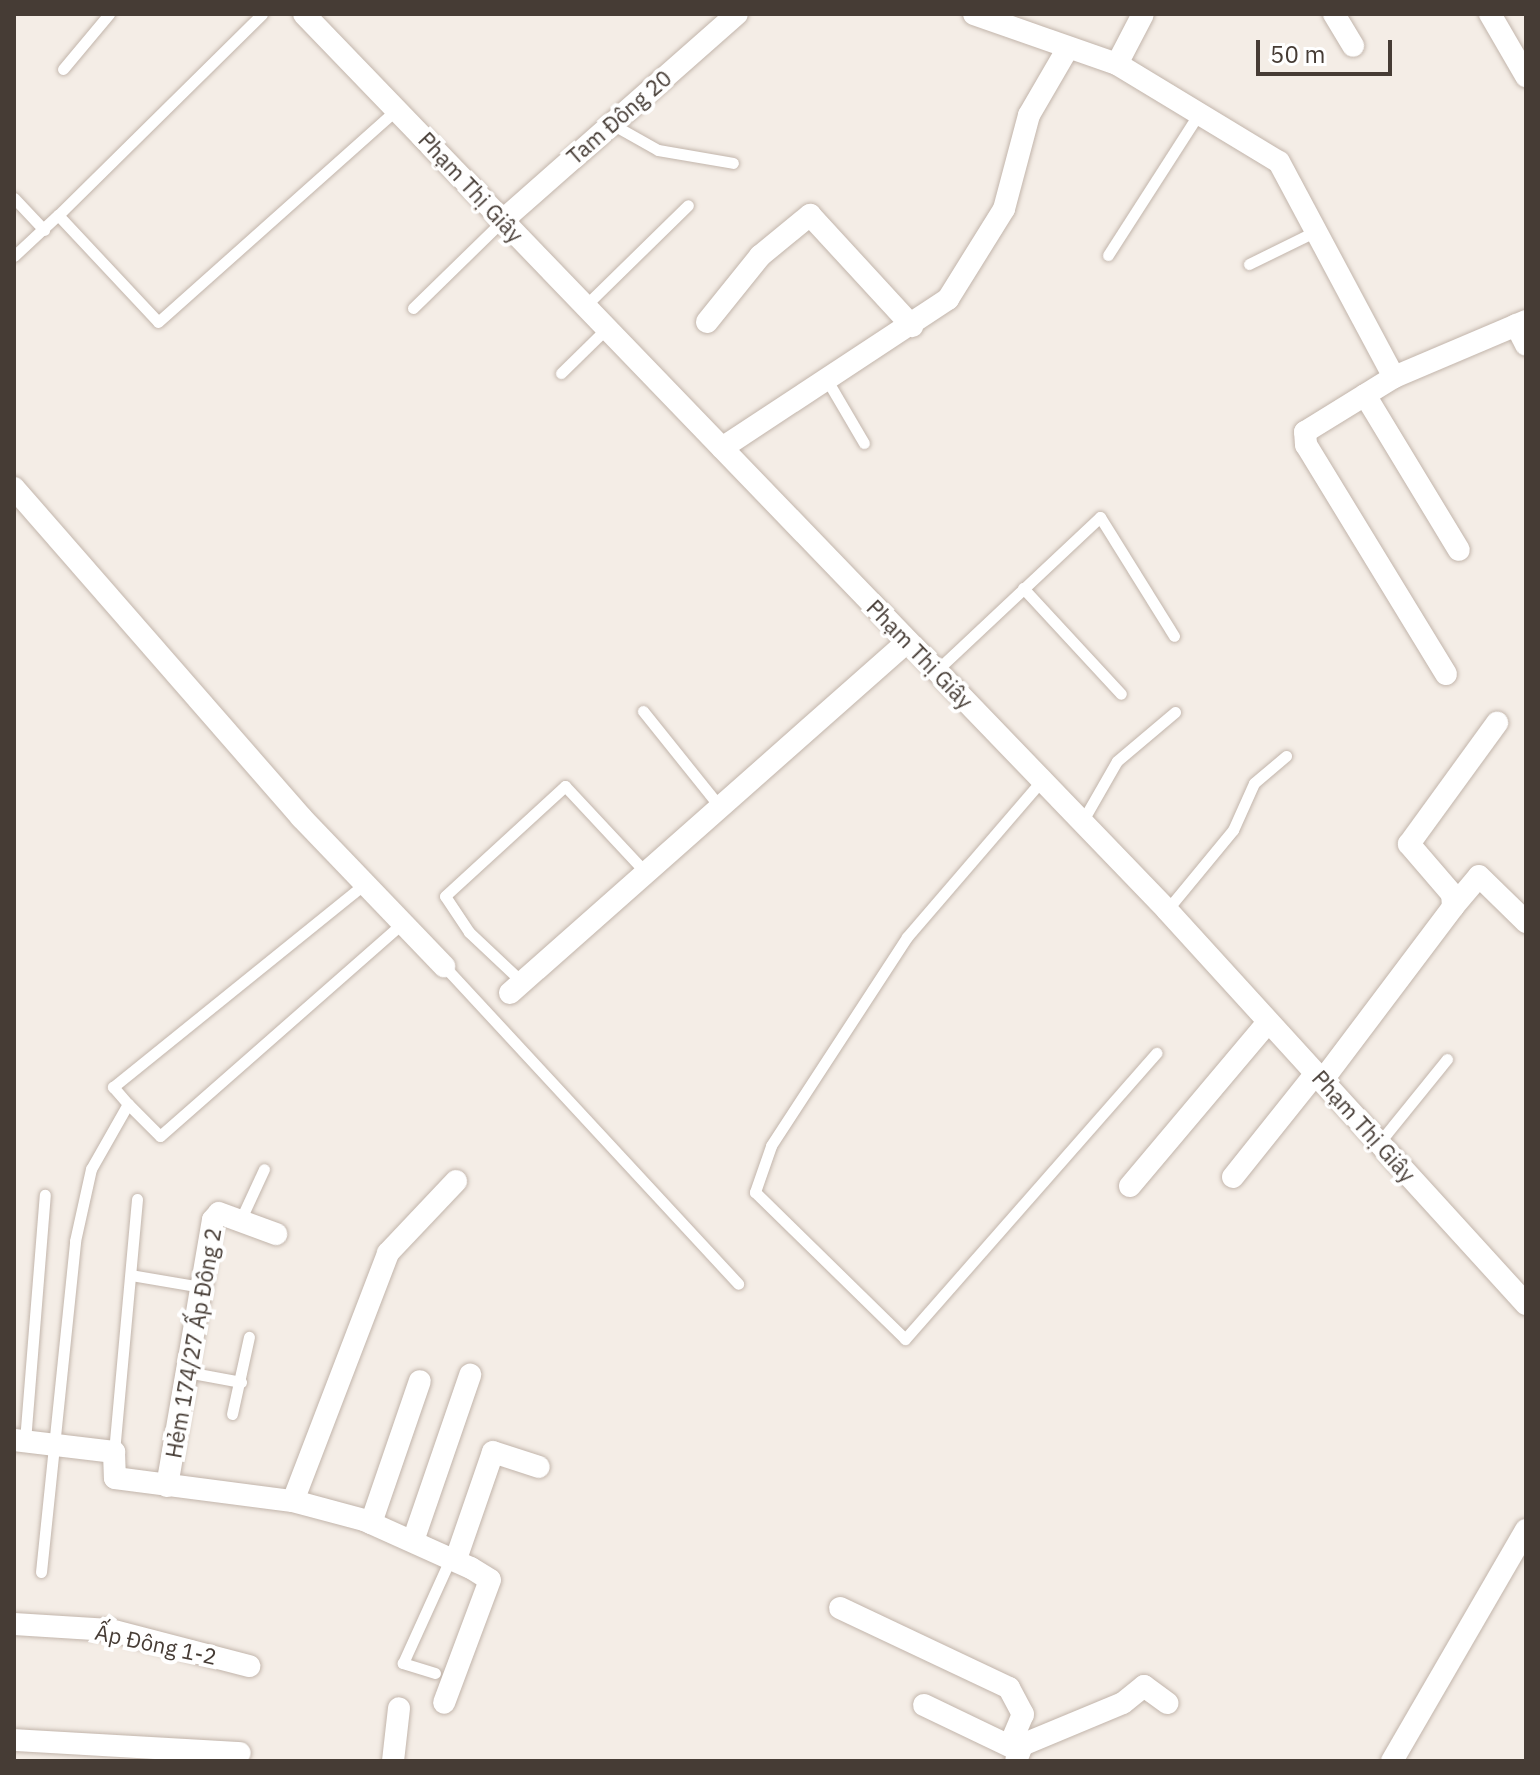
<!DOCTYPE html>
<html>
<head>
<meta charset="utf-8">
<style>
	body { margin:0 }
	#map { position:relative; width:1540px; height:1775px; overflow:hidden; background:#f4ede6; font-family:"IBM Plex Sans",sans-serif }
	div>[style] { position:absolute }
	.roads { filter:drop-shadow(0 0 2px #c2b5ab) drop-shadow(0 0 2px #c2b5ab) }
	.lane>* { height:11px; margin:-5.5px; padding:0 5.5px; transform-origin:5.5px; border-radius:5.5px; background:#fff }
	.street>* { height:22px; margin:-11px; padding:0 11px; transform-origin:11px; border-radius:11px; background:#fff }
	span { translate:-50% -50%; white-space:nowrap; text-align:center; line-height:1.15; -webkit-text-stroke:8px #fff; paint-order:stroke }
	.street-label { font-size:22px; color:#463c35 }
	.frame { position:absolute; inset:0; border:16px solid #463c35; pointer-events:none }
	.scale { position:absolute; left:1256px; top:40px; width:136px; height:36px; box-sizing:border-box; border:4px solid #463c35; border-top:0; padding-left:10px; font-size:24px; line-height:28px; white-space:nowrap; color:#463c35; -webkit-text-stroke:6px #fff; paint-order:stroke }
</style>
</head>
<body>
<div id="map">
	<div class="roads">
		<div class="lane">
			<i style="left:262px;top:14px;width:286px;rotate:135.4deg"></i>
			<i style="left:58px;top:215px;width:146px;rotate:46.9deg"></i>
			<i style="left:158px;top:322px;width:320px;rotate:-41.7deg"></i>
			<i style="left:63px;top:69px;width:72px;rotate:-50.1deg"></i>
			<i style="left:610px;top:123px;width:55px;rotate:29.4deg"></i>
			<i style="left:658px;top:150px;width:76px;rotate:9.8deg"></i>
			<i style="left:14px;top:198px;width:44px;rotate:46.8deg"></i>
			<i style="left:1108px;top:255px;width:169px;rotate:-57.3deg"></i>
			<i style="left:14px;top:256px;width:60px;rotate:-43deg"></i>
			<i style="left:1249px;top:264px;width:75px;rotate:-26.2deg"></i>
			<i style="left:585px;top:306px;width:144px;rotate:-44.4deg"></i>
			<i style="left:413px;top:308px;width:124px;rotate:-44.3deg"></i>
			<i style="left:561px;top:373px;width:64px;rotate:-44.4deg"></i>
			<i style="left:827px;top:380px;width:73px;rotate:59.6deg"></i>
			<i style="left:1023px;top:588px;width:144px;rotate:47.2deg"></i>
			<i style="left:936px;top:671px;width:225px;rotate:-43.2deg"></i>
			<i style="left:1100px;top:517px;width:140px;rotate:58.1deg"></i>
			<i style="left:643px;top:711px;width:123px;rotate:51.3deg"></i>
			<i style="left:1042px;top:780px;width:207px;rotate:130.7deg"></i>
			<i style="left:907px;top:937px;width:249px;rotate:123.1deg"></i>
			<i style="left:771px;top:1146px;width:49px;rotate:109.2deg"></i>
			<i style="left:755px;top:1192px;width:210px;rotate:44.4deg"></i>
			<i style="left:905px;top:1339px;width:381px;rotate:-48.7deg"></i>
			<i style="left:1082px;top:822px;width:70px;rotate:-60.2deg"></i>
			<i style="left:1117px;top:761px;width:76px;rotate:-40.2deg"></i>
			<i style="left:1167px;top:910px;width:104px;rotate:-50.5deg"></i>
			<i style="left:1233px;top:830px;width:51px;rotate:-65.9deg"></i>
			<i style="left:1254px;top:783px;width:42px;rotate:-40.2deg"></i>
			<i style="left:444px;top:966px;width:433px;rotate:47.2deg"></i>
			<i style="left:522px;top:982px;width:73px;rotate:-136.7deg"></i>
			<i style="left:469px;top:932px;width:43px;rotate:-123.7deg"></i>
			<i style="left:445px;top:896px;width:163px;rotate:-42.5deg"></i>
			<i style="left:565px;top:786px;width:119px;rotate:47deg"></i>
			<i style="left:128px;top:1104px;width:45px;rotate:45deg"></i>
			<i style="left:160px;top:1136px;width:320px;rotate:-41.3deg"></i>
			<i style="left:1379px;top:1143px;width:108px;rotate:-51deg"></i>
			<i style="left:240px;top:1221px;width:57px;rotate:-65.2deg"></i>
			<i style="left:131px;top:1275px;width:71px;rotate:9.7deg"></i>
			<i style="left:187px;top:1372px;width:55px;rotate:10.5deg"></i>
			<i style="left:232px;top:1414px;width:79px;rotate:-77.6deg"></i>
			<i style="left:25px;top:1441px;width:247px;rotate:-85.4deg"></i>
			<i style="left:114px;top:1452px;width:254px;rotate:-84.8deg"></i>
			<i style="left:41px;top:1572px;width:333px;rotate:-84.1deg"></i>
			<i style="left:75px;top:1241px;width:74px;rotate:-77.5deg"></i>
			<i style="left:91px;top:1169px;width:75px;rotate:-60.4deg"></i>
			<i style="left:128px;top:1104px;width:23px;rotate:-131deg"></i>
			<i style="left:113px;top:1087px;width:324px;rotate:-38.9deg"></i>
			<i style="left:435px;top:1673px;width:34px;rotate:-163deg"></i>
			<i style="left:403px;top:1663px;width:116px;rotate:-65.6deg"></i>
		</div>
		<div class="street">
			<i style="left:304px;top:14px;width:1244px;rotate:46.07deg"></i>
			<i style="left:1167px;top:910px;width:533px;rotate:47.66deg"></i>
			<i style="left:974px;top:14px;width:151px;rotate:19.3deg"></i>
			<i style="left:1117px;top:64px;width:189px;rotate:31.2deg"></i>
			<i style="left:1279px;top:162px;width:244px;rotate:61.9deg"></i>
			<i style="left:1334px;top:14px;width:37px;rotate:59deg"></i>
			<i style="left:1490px;top:14px;width:72px;rotate:59.9deg"></i>
			<i style="left:1117px;top:64px;width:56px;rotate:-62.5deg"></i>
			<i style="left:502px;top:221px;width:313px;rotate:-41.4deg"></i>
			<i style="left:707px;top:322px;width:85px;rotate:-51.2deg"></i>
			<i style="left:760px;top:256px;width:65px;rotate:-39.4deg"></i>
			<i style="left:810px;top:215px;width:151px;rotate:47.4deg"></i>
			<i style="left:1516px;top:325px;width:22px;rotate:63deg"></i>
			<i style="left:1365px;top:395px;width:181px;rotate:58.8deg"></i>
			<i style="left:722px;top:448px;width:271px;rotate:-33.4deg"></i>
			<i style="left:948px;top:299px;width:106px;rotate:-58.1deg"></i>
			<i style="left:1004px;top:209px;width:97px;rotate:-75.1deg"></i>
			<i style="left:1029px;top:115px;width:78px;rotate:-59.8deg"></i>
			<i style="left:14px;top:488px;width:437px;rotate:48.9deg"></i>
			<i style="left:301px;top:817px;width:207px;rotate:46.2deg"></i>
			<i style="left:1446px;top:674px;width:268px;rotate:-121.4deg"></i>
			<i style="left:1306px;top:445px;width:13px;rotate:-94deg"></i>
			<i style="left:1305px;top:432px;width:105px;rotate:-31.7deg"></i>
			<i style="left:1394px;top:377px;width:143px;rotate:-23deg"></i>
			<i style="left:1453px;top:907px;width:40px;rotate:-50deg"></i>
			<i style="left:1479px;top:876px;width:66px;rotate:44.4deg"></i>
			<i style="left:510px;top:993px;width:531px;rotate:-41.49deg"></i>
			<i style="left:1322px;top:1081px;width:218px;rotate:-53deg"></i>
			<i style="left:1453px;top:907px;width:13px;rotate:-94deg"></i>
			<i style="left:1452px;top:894px;width:66px;rotate:-130.7deg"></i>
			<i style="left:1409px;top:844px;width:150px;rotate:-54deg"></i>
			<i style="left:1233px;top:1177px;width:133px;rotate:-51.4deg"></i>
			<i style="left:1130px;top:1186px;width:214px;rotate:-49.9deg"></i>
			<i style="left:14px;top:1440px;width:101px;rotate:6.8deg"></i>
			<i style="left:114px;top:1452px;width:26px;rotate:88deg"></i>
			<i style="left:115px;top:1478px;width:179px;rotate:7.4deg"></i>
			<i style="left:293px;top:1501px;width:73px;rotate:15deg"></i>
			<i style="left:364px;top:1520px;width:117px;rotate:24.2deg"></i>
			<i style="left:471px;top:1568px;width:22px;rotate:32deg"></i>
			<i style="left:490px;top:1580px;width:131px;rotate:110.5deg"></i>
			<i style="left:167px;top:1486px;width:270px;rotate:-80.2deg"></i>
			<i style="left:213px;top:1220px;width:9px;rotate:-49deg"></i>
			<i style="left:219px;top:1213px;width:61px;rotate:20.2deg"></i>
			<i style="left:293px;top:1501px;width:266px;rotate:-69deg"></i>
			<i style="left:388px;top:1253px;width:99px;rotate:-46.6deg"></i>
			<i style="left:371px;top:1523px;width:150px;rotate:-71deg"></i>
			<i style="left:413px;top:1541px;width:176px;rotate:-71deg"></i>
			<i style="left:456px;top:1559px;width:113px;rotate:-70.9deg"></i>
			<i style="left:493px;top:1452px;width:48px;rotate:18.1deg"></i>
			<i style="left:840px;top:1608px;width:187px;rotate:25.3deg"></i>
			<i style="left:1009px;top:1688px;width:30px;rotate:62deg"></i>
			<i style="left:1023px;top:1714px;width:26px;rotate:113deg"></i>
			<i style="left:1013px;top:1738px;width:11px;rotate:38deg"></i>
			<i style="left:14px;top:1624px;width:96px;rotate:3.6deg"></i>
			<i style="left:110px;top:1630px;width:144px;rotate:14.5deg"></i>
			<i style="left:924px;top:1705px;width:106px;rotate:25.6deg"></i>
			<i style="left:14px;top:1740px;width:226px;rotate:3.3deg"></i>
			<i style="left:393px;top:1761px;width:53px;rotate:-83.5deg"></i>
			<i style="left:1016px;top:1761px;width:17px;rotate:-69deg"></i>
			<i style="left:1022px;top:1745px;width:109px;rotate:-22.6deg"></i>
			<i style="left:1123px;top:1703px;width:27px;rotate:-39deg"></i>
			<i style="left:1144px;top:1686px;width:29px;rotate:36deg"></i>
			<i style="left:1392px;top:1761px;width:267px;rotate:-59.9deg"></i>
		</div>
	</div>
	<div class="street-label">
		<span style="left:619px;top:117px;rotate:-41deg">Tam Đông 20</span>
		<span style="left:471px;top:187px;rotate:47deg">Phạm Thị Giây</span>
		<span style="left:920px;top:654px;rotate:46deg">Phạm Thị Giây</span>
		<span style="left:1364px;top:1126px;rotate:48deg">Phạm Thị Giây</span>
		<span style="left:193px;top:1343px;rotate:-80deg">Hẻm 174/27 Ấp Đông 2</span>
		<span style="left:156px;top:1644px;rotate:12deg">Ấp Đông 1-2</span>
	</div>
	<div class="frame"></div>
	<div class="scale">50 m</div>
</div>
</body>
</html>
